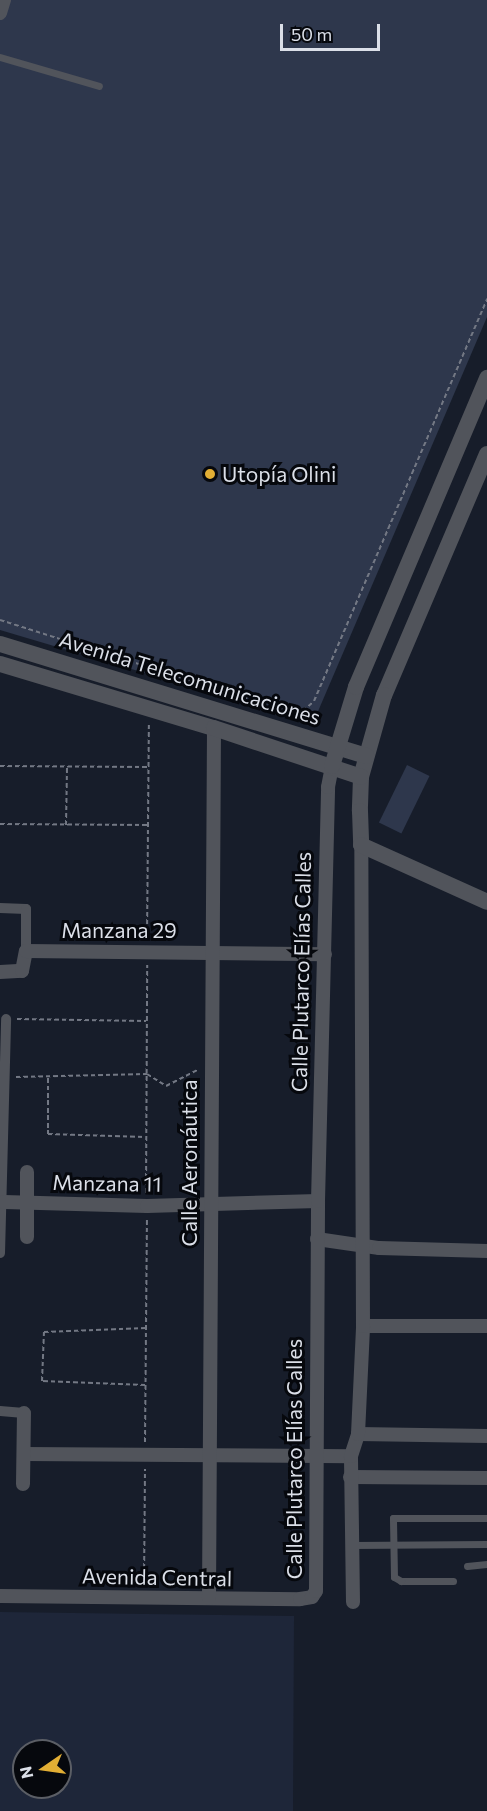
<!DOCTYPE html>
<html>
<head>
<meta charset="utf-8">
<style>
	body { margin:0 }
	#map { position:relative; width:487px; height:1811px; overflow:hidden; background:#171d2a; font-family:Commissioner,sans-serif }
	div>[style] { position:absolute }
	.built>* { inset:0; background:#1e2639 }
	.green>* { inset:0; background:#2e374c; transform-origin:0 0 }
	.path>* { height:2px; margin-top:-1px; transform-origin:0; background:repeating-linear-gradient(90deg,#737884 0 4.5px,transparent 0 7.5px) }
	.service>* { height:7px; margin:-3.5px; padding:0 3.5px; transform-origin:3.5px; border-radius:3.5px; background:#51545b }
	.pedestrian>* { height:10px; margin:-5px; padding:0 5px; transform-origin:5px; border-radius:5px; background:#51545b }
	.minor>* { height:14px; margin:-7px; padding:0 7px; transform-origin:7px; border-radius:7px; background:#51545b }
	.tertiary>* { height:16px; margin:-8px; padding:0 8px; transform-origin:8px; border-radius:8px; background:#51545b }
	.dots>* { width:16px; height:16px; translate:-50% -50%; box-sizing:border-box; border:3px solid #06080d; border-radius:50% }
	span { translate:-50% -50%; white-space:nowrap; text-align:center; line-height:1.15; -webkit-text-stroke:6px #06080d; paint-order:stroke }
	.poi-label { font-size:21px; color:#dbdfe8 }
	.left { translate:0 -50%; text-align:left }
	.street-label { font-size:21px; color:#dbdfe8 }
	.north { position:absolute; left:12px; top:1739px; width:60px; height:60px; box-sizing:border-box; background:#06080d; border:2px solid #5b5e65; border-radius:50%; rotate:257deg; font-size:16px; font-weight:700; line-height:24px; text-align:center; color:#dbdfe8 }
	.north::after { content:''; display:block; margin:auto; width:21px; height:27px; background:#e2ae34; clip-path:polygon(50% 0,100% 100%,50% 72%,0 100%) }
	.scale { position:absolute; left:280px; top:24px; width:100px; height:27px; box-sizing:border-box; border:3px solid #dbdfe8; border-top:0; padding-left:8px; font-size:18px; line-height:21px; white-space:nowrap; color:#dbdfe8; -webkit-text-stroke:4px #06080d; paint-order:stroke }
</style>
</head>
<body>
<div id="map">
	<div class="built">
		<i style="clip-path:polygon(evenodd,0 1612px,294px 1616px,293px 1811px,0 1811px,0 1612px,24px 1751px,60px 1751px,60px 1787px,24px 1787px,24px 1751px)"></i>
	</div>
	<div class="green">
		<i style="clip-path:polygon(0 0,487px 0,487px 317px,313px 723px,0 630px)"></i>
		<i style="left:407px;top:765px;width:25px;height:64px;rotate:26deg"></i>
	</div>
	<div class="path">
		<i style="left:0;top:620px;width:255px;rotate:17.6deg"></i>
		<i style="left:243px;top:697px;width:62px;rotate:13.1deg"></i>
		<i style="left:303px;top:711px;width:15px;rotate:-42deg"></i>
		<i style="left:314px;top:701px;width:438px;rotate:-66.7deg"></i>
		<i style="left:0;top:766px;width:147px;rotate:0.4deg"></i>
		<i style="left:0;top:824px;width:149px;rotate:0.4deg"></i>
		<i style="left:66px;top:825px;width:59px;rotate:-89deg"></i>
		<i style="left:147px;top:939px;width:214px;rotate:-89.5deg"></i>
		<i style="left:17px;top:1019px;width:129px;rotate:0.9deg"></i>
		<i style="left:16px;top:1077px;width:131px;rotate:-1.3deg"></i>
		<i style="left:147px;top:1074px;width:22px;rotate:32deg"></i>
		<i style="left:166px;top:1086px;width:36px;rotate:-27deg"></i>
		<i style="left:48px;top:1078px;width:56px;rotate:90deg"></i>
		<i style="left:48px;top:1134px;width:97px;rotate:1.8deg"></i>
		<i style="left:146px;top:1193px;width:228px;rotate:-89.7deg"></i>
		<i style="left:145px;top:1385px;width:103px;rotate:-177.8deg"></i>
		<i style="left:42px;top:1381px;width:49px;rotate:-87.7deg"></i>
		<i style="left:44px;top:1332px;width:102px;rotate:-2.2deg"></i>
		<i style="left:145px;top:1442px;width:222px;rotate:-89.5deg"></i>
		<i style="left:144px;top:1583px;width:114px;rotate:-89.5deg"></i>
	</div>
	<div class="service">
		<i style="left:0;top:57px;width:103px;rotate:16.3deg"></i>
		<i style="left:352px;top:1545px;width:135px;rotate:-0.4deg"></i>
		<i style="left:467px;top:1566px;width:20px;rotate:-6deg"></i>
		<i style="left:453px;top:1581px;width:52px;rotate:180deg"></i>
		<i style="left:401px;top:1581px;width:8px;rotate:-150deg"></i>
		<i style="left:394px;top:1577px;width:59px;rotate:-91deg"></i>
		<i style="left:393px;top:1518px;width:94px"></i>
	</div>
	<div class="pedestrian">
		<i style="left:0;top:908px;width:26px;rotate:2deg"></i>
		<i style="left:26px;top:909px;width:42px;rotate:90deg"></i>
		<i style="left:0;top:1253px;width:234px;rotate:-88.5deg"></i>
		<i style="left:0;top:1411px;width:24px;rotate:5deg"></i>
	</div>
	<div class="minor">
		<i style="left:0;top:13px;width:14px;rotate:-73deg"></i>
		<i style="left:0;top:972px;width:22px;rotate:-3deg"></i>
		<i style="left:22px;top:971px;width:20px;rotate:-79deg"></i>
		<i style="left:26px;top:951px;width:299px;rotate:0.6deg"></i>
		<i style="left:4px;top:1202px;width:143px;rotate:1.6deg"></i>
		<i style="left:147px;top:1206px;width:171px;rotate:-1.7deg"></i>
		<i style="left:27px;top:1237px;width:65px;rotate:-90deg"></i>
		<i style="left:317px;top:1239px;width:63px;rotate:8.3deg"></i>
		<i style="left:379px;top:1248px;width:108px;rotate:1.6deg"></i>
		<i style="left:363px;top:1326px;width:124px"></i>
		<i style="left:358px;top:1434px;width:129px;rotate:0.9deg"></i>
		<i style="left:24px;top:1454px;width:327px;rotate:0.4deg"></i>
		<i style="left:350px;top:1477px;width:137px;rotate:0.4deg"></i>
		<i style="left:23px;top:1484px;width:71px;rotate:-89.2deg"></i>
		<i style="left:0;top:1596px;width:300px;rotate:0.6deg"></i>
		<i style="left:300px;top:1599px;width:12px;rotate:-9deg"></i>
		<i style="left:312px;top:1597px;width:7px;rotate:-56deg"></i>
		<i style="left:316px;top:1591px;width:390px;rotate:-89.7deg"></i>
		<i style="left:318px;top:1201px;width:414px;rotate:-88.6deg"></i>
		<i style="left:328px;top:787px;width:21px;rotate:-79deg"></i>
		<i style="left:209px;top:1598px;width:870px;rotate:-89.67deg"></i>
		<i style="left:353px;top:1602px;width:146px;rotate:-90.8deg"></i>
		<i style="left:351px;top:1456px;width:23px;rotate:-72deg"></i>
		<i style="left:358px;top:1434px;width:108px;rotate:-87.3deg"></i>
		<i style="left:363px;top:1326px;width:481px;rotate:-90.2deg"></i>
	</div>
	<div class="tertiary">
		<i style="left:487px;top:454px;width:262px;rotate:113.1deg"></i>
		<i style="left:384px;top:695px;width:85px;rotate:105.7deg"></i>
		<i style="left:361px;top:777px;width:34px;rotate:92deg"></i>
		<i style="left:360px;top:811px;width:34px;rotate:88deg"></i>
		<i style="left:361px;top:845px;width:138px;rotate:24.3deg"></i>
		<i style="left:0;top:644px;width:383px;rotate:17deg"></i>
		<i style="left:0;top:664px;width:223px;rotate:16.7deg"></i>
		<i style="left:214px;top:728px;width:155px;rotate:18.4deg"></i>
		<i style="left:332px;top:766px;width:83px;rotate:-73.1deg"></i>
		<i style="left:356px;top:687px;width:336px;rotate:-67deg"></i>
	</div>
	<div class="dots">
		<i style="left:210px;top:474px;background:#e2ae34"></i>
	</div>
	<div class="poi-label">
		<span class="left" style="left:222px;top:474px">Utopía Olini</span>
	</div>
	<div class="street-label">
		<span style="left:190px;top:678px;rotate:17deg">Avenida Telecomunicaciones</span>
		<span style="left:119px;top:930px">Manzana 29</span>
		<span style="left:301px;top:972px;rotate:-89deg">Calle Plutarco Elías Calles</span>
		<span style="left:189px;top:1163px;rotate:-90deg">Calle Aeronáutica</span>
		<span style="left:107px;top:1183px;rotate:1deg">Manzana 11</span>
		<span style="left:294px;top:1459px;rotate:-90deg">Calle Plutarco Elías Calles</span>
		<span style="left:157px;top:1577px;rotate:1deg">Avenida Central</span>
	</div>
	<div class="north">N</div>
	<div class="scale">50 m</div>
</div>
</body>
</html>
